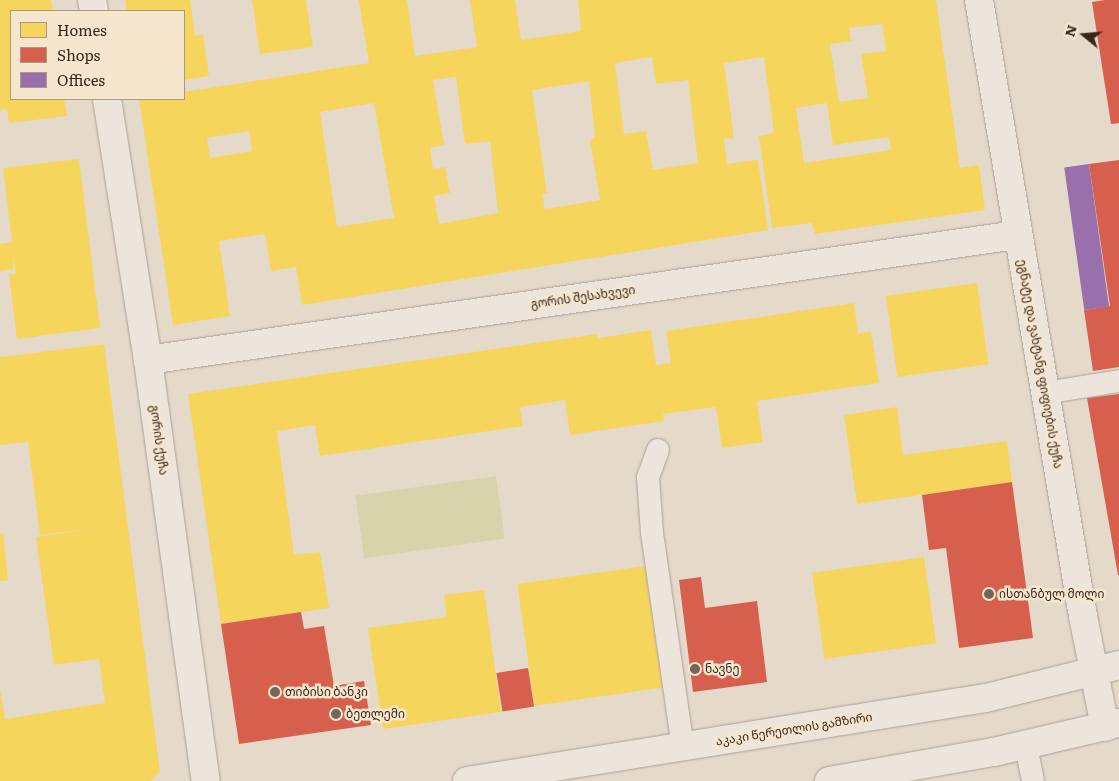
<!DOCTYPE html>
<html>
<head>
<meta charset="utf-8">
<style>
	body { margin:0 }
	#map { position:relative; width:1119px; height:781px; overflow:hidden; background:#e5daca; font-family:Literata,"Noto Sans Georgian",serif }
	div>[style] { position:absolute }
	.green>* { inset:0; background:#d9d3ab; transform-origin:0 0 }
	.homes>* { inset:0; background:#f6d55c; transform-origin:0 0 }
	.shops>* { inset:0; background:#d6604d; transform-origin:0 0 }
	.offices>* { inset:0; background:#9970ab; transform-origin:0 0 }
	.roads { filter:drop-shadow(0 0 1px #aa9f94) drop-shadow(0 0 1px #aa9f94) }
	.lane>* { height:22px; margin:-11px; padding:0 11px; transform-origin:11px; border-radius:11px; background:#ede5dc }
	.street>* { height:28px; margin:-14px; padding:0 14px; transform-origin:14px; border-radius:14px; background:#ede5dc }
	.secondary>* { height:28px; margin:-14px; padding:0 14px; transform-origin:14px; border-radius:14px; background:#ede5dc }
	.dots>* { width:14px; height:14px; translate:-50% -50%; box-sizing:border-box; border:2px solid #f7e6ce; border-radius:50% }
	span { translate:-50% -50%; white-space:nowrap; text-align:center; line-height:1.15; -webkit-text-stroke:5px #f7e6ce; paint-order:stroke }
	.street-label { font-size:12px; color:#38261b }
	.poi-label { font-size:12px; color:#38261b }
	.left { translate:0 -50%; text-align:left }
	.legend { position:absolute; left:10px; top:10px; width:175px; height:90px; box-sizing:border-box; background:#f7e6ce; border:1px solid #ab9986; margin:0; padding:6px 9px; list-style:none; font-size:15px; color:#38261b }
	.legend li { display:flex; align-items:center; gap:10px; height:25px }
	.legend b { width:25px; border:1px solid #ab9986 }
	.north { position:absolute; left:1059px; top:10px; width:50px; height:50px; -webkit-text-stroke:4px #f7e6ce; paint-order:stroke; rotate:287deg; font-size:14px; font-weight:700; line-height:20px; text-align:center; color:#38261b }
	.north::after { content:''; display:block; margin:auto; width:18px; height:22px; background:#38261b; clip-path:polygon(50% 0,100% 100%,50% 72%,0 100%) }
</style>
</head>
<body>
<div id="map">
	<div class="green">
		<i style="left:496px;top:476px;width:63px;height:142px;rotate:82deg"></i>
	</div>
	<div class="homes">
		<i style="clip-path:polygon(0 0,51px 0,53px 11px,11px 11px,11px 99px,64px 99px,67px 116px,9px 123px,7px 109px,0 110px)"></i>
		<i style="clip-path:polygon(125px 0,190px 0,195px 36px,203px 34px,209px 76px,184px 80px,184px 11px,127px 11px)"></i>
		<i style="clip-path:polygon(252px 0,306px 0,313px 47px,260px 54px)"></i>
		<i style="clip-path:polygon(evenodd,359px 0,407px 0,415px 56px,477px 47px,470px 0,515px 0,521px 40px,581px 31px,578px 0,936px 0,960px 168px,979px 165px,985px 210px,815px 234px,812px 223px,772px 228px,759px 136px,774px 133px,764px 57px,724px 63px,734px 138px,724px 139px,727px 164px,758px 160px,768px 230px,302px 305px,296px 267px,271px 271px,265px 234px,219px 241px,230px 316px,173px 325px,139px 99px,184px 99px,184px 92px,369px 63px,359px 0,882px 24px,886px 51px,861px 54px,868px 98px,839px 102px,830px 44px,851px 41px,849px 28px,882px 24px,359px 0,652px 57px,656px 84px,688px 80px,698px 163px,653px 170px,646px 131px,624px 134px,615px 63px,652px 57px,359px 0,456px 77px,465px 144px,490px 141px,498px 213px,439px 224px,434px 196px,450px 193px,445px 167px,433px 169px,430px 148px,444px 145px,433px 80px,456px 77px,359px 0,589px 81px,595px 137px,590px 140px,600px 200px,545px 209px,542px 194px,547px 193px,532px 90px,589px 81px,359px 0,374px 103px,394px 218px,337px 227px,320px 112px,374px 103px,359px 0,827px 103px,833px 145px,889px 137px,891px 150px,804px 163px,796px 108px,827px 103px,359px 0,249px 131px,252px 151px,210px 158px,207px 138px,249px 131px)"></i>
		<i style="clip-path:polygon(79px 159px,100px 328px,17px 339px,9px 274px,16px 274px,13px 254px,14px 269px,0 271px,0 244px,12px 242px,3px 168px)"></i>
		<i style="left:977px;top:283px;width:82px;height:92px;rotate:82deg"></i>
		<i style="clip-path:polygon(854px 303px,858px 334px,871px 331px,879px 383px,757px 401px,763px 442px,722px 448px,716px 407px,663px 414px,664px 421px,570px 435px,565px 400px,520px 407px,523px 426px,320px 456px,315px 425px,277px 431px,294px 555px,320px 552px,329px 608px,221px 624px,188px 394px,597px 334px,598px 338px,651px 330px,656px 365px,671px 363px,666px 331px)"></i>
		<i style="clip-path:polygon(104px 344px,160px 771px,151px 781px,0 781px,0 690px,5px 719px,105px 703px,99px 659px,54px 665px,36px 537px,95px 528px,40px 535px,28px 442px,0 445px,0 357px)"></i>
		<i style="clip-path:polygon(897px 407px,903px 455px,1007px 441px,1012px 482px,857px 504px,844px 415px)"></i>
		<i style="clip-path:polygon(3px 533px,8px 580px,0 581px,0 534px)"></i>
		<i style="left:924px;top:557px;width:87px;height:113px;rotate:82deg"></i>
		<i style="left:645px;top:566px;width:123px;height:129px;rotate:82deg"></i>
		<i style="clip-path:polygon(484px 590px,501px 712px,383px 729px,368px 628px,447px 617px,444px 595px)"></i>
	</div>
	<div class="shops">
		<i style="clip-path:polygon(1105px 0,1119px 0,1119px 123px,1111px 124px,1092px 2px)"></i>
		<i style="clip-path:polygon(1119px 160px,1119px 367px,1093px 371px,1084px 310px,1110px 306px,1089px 164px)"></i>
		<i style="clip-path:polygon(1119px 394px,1119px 575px,1118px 575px,1087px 398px)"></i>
		<i style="clip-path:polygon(1012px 482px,1033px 638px,959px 648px,946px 548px,929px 550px,922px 495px)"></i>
		<i style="clip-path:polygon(701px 577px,705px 608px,757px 601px,767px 682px,693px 692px,679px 580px)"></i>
		<i style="clip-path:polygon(301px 612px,304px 629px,324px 626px,334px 686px,364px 681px,371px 725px,239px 744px,221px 624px)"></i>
		<i style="left:528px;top:668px;width:39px;height:32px;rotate:81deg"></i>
	</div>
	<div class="offices">
		<i style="left:1089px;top:164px;width:144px;height:25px;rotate:82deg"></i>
	</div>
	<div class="roads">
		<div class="lane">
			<i style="left:1045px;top:393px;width:75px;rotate:-9.2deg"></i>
			<i style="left:658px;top:450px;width:29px;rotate:110deg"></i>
			<i style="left:648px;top:477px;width:56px;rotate:85.9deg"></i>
			<i style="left:652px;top:533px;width:216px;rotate:81.8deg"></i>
			<i style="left:1026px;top:745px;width:37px;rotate:79deg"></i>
		</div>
		<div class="street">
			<i style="left:92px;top:0;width:11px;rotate:80deg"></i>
			<i style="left:979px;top:0;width:625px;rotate:80.42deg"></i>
			<i style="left:1083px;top:616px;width:113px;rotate:78.8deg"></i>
			<i style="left:107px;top:99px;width:264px;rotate:81.1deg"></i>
			<i style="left:148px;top:360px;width:425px;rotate:82.2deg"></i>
			<i style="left:148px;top:360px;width:878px;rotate:-8.19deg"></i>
		</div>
		<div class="secondary">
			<i style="left:467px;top:781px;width:526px;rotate:-9.09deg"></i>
			<i style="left:986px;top:698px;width:137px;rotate:-13.9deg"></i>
			<i style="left:829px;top:781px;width:168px;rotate:-10deg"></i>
			<i style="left:994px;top:752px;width:128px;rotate:-13.1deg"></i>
		</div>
	</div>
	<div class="dots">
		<i style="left:989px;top:594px;background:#756558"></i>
		<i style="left:695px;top:669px;background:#756558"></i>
		<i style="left:275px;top:692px;background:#756558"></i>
		<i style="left:336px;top:714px;background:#756558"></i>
	</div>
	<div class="street-label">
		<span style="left:583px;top:297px;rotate:-8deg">გორის შესახვევი</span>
		<span style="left:1040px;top:364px;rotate:80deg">ეგნატე და ვახტანგ ფიფიების ქუჩა</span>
		<span style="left:159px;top:440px;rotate:82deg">გორის ქუჩა</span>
		<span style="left:794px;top:729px;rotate:-9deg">აკაკი წერეთლის გამზირი</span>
	</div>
	<div class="poi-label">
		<span class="left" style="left:999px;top:594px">ისთანბულ მოლი</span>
		<span class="left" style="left:705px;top:669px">ნავნე</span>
		<span class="left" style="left:285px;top:692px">თიბისი ბანკი</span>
		<span class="left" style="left:346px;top:714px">ბეთლემი</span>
	</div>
	<ul class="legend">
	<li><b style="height:14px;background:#f6d55c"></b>Homes</li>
	<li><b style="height:14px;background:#d6604d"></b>Shops</li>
	<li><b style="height:14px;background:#9970ab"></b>Offices</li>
	</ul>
	<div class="north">N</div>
</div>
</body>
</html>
